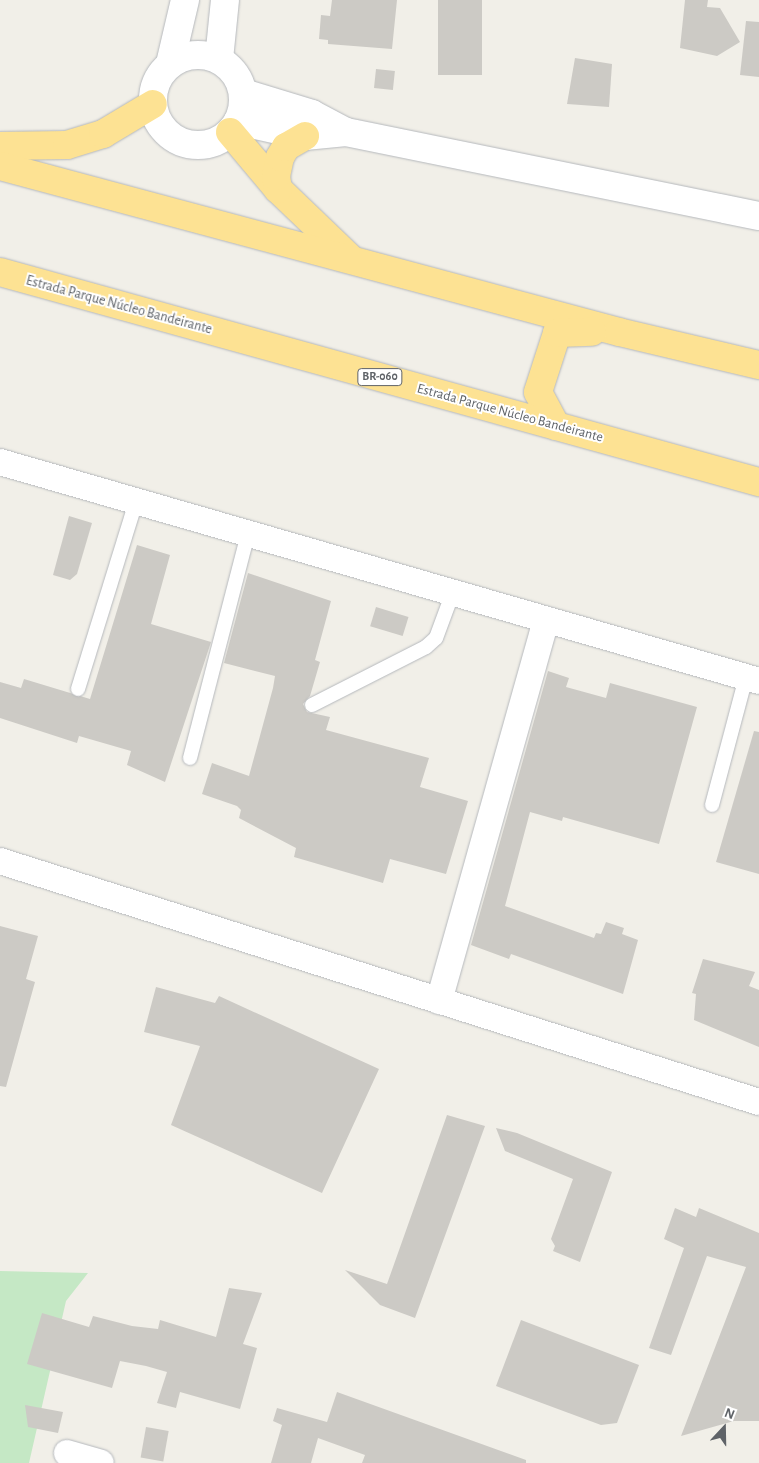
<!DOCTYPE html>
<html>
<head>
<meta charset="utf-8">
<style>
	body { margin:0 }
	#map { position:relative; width:759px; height:1463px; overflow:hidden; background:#f1efe8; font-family:"Alegreya Sans",sans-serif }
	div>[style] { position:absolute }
	.green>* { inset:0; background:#c5e8c5 }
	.building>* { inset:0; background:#cccac5; transform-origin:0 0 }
	.roads { filter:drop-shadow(0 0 1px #b5b8bc) drop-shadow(0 0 1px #b5b8bc) }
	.lane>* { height:14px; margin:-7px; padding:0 7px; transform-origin:7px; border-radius:7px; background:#fff }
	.street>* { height:26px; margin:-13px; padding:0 13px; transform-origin:13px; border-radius:13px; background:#fff }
	.secondary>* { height:28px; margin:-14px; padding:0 14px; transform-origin:14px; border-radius:14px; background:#fff }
	.secondary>.ring { margin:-14px; padding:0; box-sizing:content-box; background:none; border:28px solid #fff; border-radius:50% }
	.highway>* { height:28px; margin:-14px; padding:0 14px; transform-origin:14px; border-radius:14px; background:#fde293 }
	span { translate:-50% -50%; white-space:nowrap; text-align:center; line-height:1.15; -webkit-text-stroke:4px #fff; paint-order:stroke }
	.shield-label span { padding:1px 4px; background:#fff; border:1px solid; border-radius:4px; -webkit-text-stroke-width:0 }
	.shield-label { font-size:12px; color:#5f6368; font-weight:700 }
	.street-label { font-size:14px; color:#5f6368 }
	.north { position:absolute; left:699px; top:1403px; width:50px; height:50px; -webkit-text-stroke:4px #fff; paint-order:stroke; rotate:21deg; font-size:14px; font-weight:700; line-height:20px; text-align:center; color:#5f6368 }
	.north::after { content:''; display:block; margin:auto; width:18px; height:22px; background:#5f6368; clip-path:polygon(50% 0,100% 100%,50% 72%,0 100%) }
</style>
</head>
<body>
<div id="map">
	<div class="green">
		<i style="clip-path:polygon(0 1271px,88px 1273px,66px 1301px,29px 1463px,0 1463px)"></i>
	</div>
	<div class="building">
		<i style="clip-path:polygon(332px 0,397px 0,392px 49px,328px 44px,328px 40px,319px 39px,321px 15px,330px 16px)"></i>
		<i style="left:438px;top:0;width:44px;height:75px"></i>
		<i style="clip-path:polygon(685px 0,708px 0,707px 7px,720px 8px,740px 42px,717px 56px,680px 48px)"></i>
		<i style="clip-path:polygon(746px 21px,759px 22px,759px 77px,740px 75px)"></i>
		<i style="clip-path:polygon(575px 58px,612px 64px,609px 107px,567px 104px)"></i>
		<i style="left:376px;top:69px;width:19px;height:19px;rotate:6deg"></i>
		<i style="clip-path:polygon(69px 516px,92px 523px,77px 574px,70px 580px,53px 575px)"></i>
		<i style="clip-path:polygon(137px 545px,170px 555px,151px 624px,211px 642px,165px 782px,127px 765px,131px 751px,79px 736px,77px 743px,0 718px,0 682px,21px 688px,24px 679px,90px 699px)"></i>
		<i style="clip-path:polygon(248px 573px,331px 601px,315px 660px,320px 662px,310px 696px,303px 704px,307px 712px,330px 717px,326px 730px,429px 758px,420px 787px,468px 801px,446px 874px,390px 859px,383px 883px,294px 857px,296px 848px,239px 818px,241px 810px,237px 806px,202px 794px,212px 763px,249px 776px,273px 688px,275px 676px,224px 663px)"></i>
		<i style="left:376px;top:607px;width:34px;height:20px;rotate:17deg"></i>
		<i style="clip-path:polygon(548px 671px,569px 678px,566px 687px,606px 698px,610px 683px,697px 707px,659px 844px,563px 817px,562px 821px,530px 812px,505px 906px,594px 938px,596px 933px,601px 934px,606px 922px,624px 928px,622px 934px,638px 940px,623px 994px,511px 954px,509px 959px,471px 945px)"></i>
		<i style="clip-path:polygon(754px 731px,759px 732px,759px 874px,716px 862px)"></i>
		<i style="clip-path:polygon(0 926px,38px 936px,26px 979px,35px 982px,6px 1087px,0 1086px)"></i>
		<i style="clip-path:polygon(703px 959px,755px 972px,749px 986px,759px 990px,759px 1047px,694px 1020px,696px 994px,692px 993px)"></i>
		<i style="clip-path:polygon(156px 987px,215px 1003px,219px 996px,379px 1069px,322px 1193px,171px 1125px,200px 1046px,144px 1032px)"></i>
		<i style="clip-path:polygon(447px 1115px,485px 1126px,415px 1318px,380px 1305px,345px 1270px,387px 1284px)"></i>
		<i style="clip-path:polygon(496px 1128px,517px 1133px,612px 1172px,580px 1262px,553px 1251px,555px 1246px,551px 1239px,573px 1179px,505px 1151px)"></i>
		<i style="clip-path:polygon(675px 1208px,696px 1217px,699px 1208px,759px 1233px,759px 1421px,734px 1421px,681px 1436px,746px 1267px,707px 1256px,671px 1355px,649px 1348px,684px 1248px,664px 1239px)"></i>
		<i style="clip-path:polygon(229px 1288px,262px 1293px,243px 1344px,257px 1348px,240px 1409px,180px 1392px,176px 1408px,157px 1403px,167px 1372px,146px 1366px,120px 1361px,112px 1388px,27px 1364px,42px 1313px,89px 1327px,93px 1316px,132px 1326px,158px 1329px,160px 1320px,216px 1337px)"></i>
		<i style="clip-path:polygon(521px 1320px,639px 1365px,617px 1423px,601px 1425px,496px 1386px)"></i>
		<i style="clip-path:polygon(337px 1392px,526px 1460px,526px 1463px,362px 1463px,365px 1455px,318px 1438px,311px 1463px,271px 1463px,282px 1425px,273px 1421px,277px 1408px,327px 1422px)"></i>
		<i style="clip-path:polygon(25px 1405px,63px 1412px,58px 1433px,28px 1427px)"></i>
		<i style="left:146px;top:1427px;width:23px;height:31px;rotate:10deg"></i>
	</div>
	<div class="roads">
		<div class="lane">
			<i style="left:78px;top:689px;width:196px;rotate:-72.8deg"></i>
			<i style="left:312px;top:705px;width:128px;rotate:-27deg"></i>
			<i style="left:426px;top:647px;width:13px;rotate:-42deg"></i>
			<i style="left:436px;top:638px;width:49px;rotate:-69.7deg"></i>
			<i style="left:190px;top:758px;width:231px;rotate:-75.5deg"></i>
			<i style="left:712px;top:805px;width:132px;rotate:-75.1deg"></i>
		</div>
		<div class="street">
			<i style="left:0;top:462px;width:790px;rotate:16.09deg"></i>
			<i style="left:0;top:861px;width:796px;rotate:17.62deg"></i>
			<i style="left:439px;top:1001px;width:396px;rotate:-74.3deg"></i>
			<i style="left:67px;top:1453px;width:35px;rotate:16deg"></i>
		</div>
		<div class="secondary">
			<i class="ring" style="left:153px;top:55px;width:62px;height:62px"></i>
			<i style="left:219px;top:59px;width:59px;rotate:-84.2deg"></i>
			<i style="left:170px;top:64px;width:66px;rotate:-76.8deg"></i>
			<i style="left:243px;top:93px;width:72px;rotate:16.9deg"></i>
			<i style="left:312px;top:114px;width:38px;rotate:28deg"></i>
			<i style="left:238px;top:121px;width:69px;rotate:12.6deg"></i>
			<i style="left:305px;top:136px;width:41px;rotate:-5.6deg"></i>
			<i style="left:346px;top:132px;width:421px;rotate:11.5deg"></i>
		</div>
		<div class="highway">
			<i style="left:230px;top:132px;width:75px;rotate:49.9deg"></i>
			<i style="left:278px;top:189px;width:98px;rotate:43.8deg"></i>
			<i style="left:0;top:146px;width:67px;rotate:-0.9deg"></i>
			<i style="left:67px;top:145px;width:38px;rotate:-17deg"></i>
			<i style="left:103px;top:134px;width:58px;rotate:-31deg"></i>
			<i style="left:0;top:166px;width:641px;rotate:15.01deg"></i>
			<i style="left:619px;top:332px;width:144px;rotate:13.3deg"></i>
			<i style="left:278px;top:189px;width:13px;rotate:-99deg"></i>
			<i style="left:276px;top:176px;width:19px;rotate:-78deg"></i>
			<i style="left:280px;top:157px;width:12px;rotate:-59deg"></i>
			<i style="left:286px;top:147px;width:22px;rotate:-30deg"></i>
			<i style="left:0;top:272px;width:788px;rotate:15.47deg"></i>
			<i style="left:556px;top:426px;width:38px;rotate:-118deg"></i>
			<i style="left:538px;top:392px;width:62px;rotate:-72.1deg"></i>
			<i style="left:557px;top:333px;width:35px;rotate:-2deg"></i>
		</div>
	</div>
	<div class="shield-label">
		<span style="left:380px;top:377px">BR-060</span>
	</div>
	<div class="street-label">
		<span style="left:119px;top:305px;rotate:15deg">Estrada Parque Núcleo Bandeirante</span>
		<span style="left:510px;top:413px;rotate:15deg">Estrada Parque Núcleo Bandeirante</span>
	</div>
	<div class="north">N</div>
</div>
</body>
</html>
